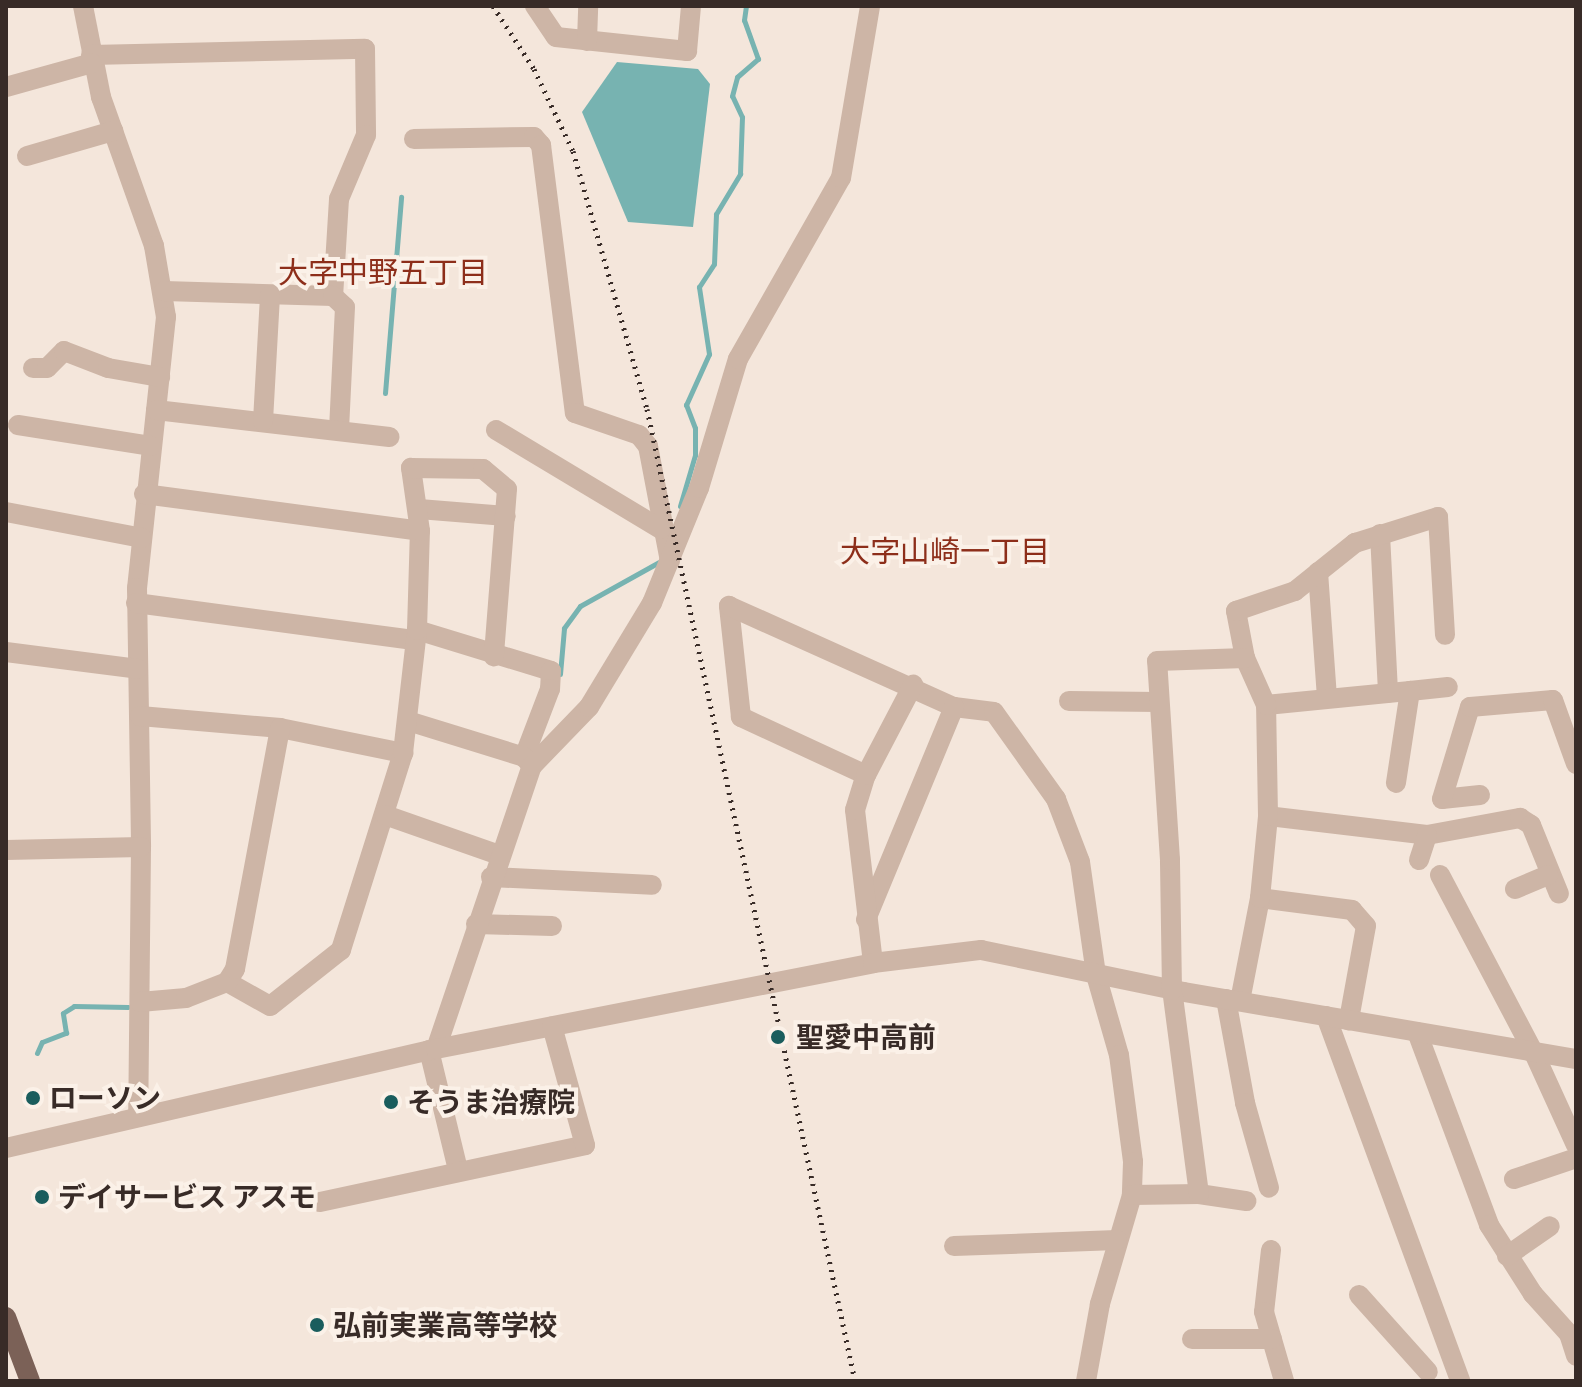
<!DOCTYPE html>
<html>
<head>
<meta charset="utf-8">
<style>
	body { margin:0 }
	#map { position:relative; width:1582px; height:1387px; overflow:hidden; background:#f4e6db; font-family:"PT Sans Narrow","Noto Sans JP",sans-serif }
	div>[style] { position:absolute }
	.water>* { inset:0; background:#77b3b1 }
	.stream>* { height:5px; margin:-2.5px; padding:0 2.5px; transform-origin:2.5px; border-radius:2.5px; background:#77b3b1 }
	.minor>* { height:20px; margin:-10px; padding:0 10px; transform-origin:10px; border-radius:10px; background:#cdb5a6 }
	.major>* { height:20px; margin:-10px; padding:0 10px; transform-origin:10px; border-radius:10px; background:#7b6157 }
	.rail>* { height:5px; margin-top:-2.5px; transform-origin:0; background:repeating-linear-gradient(90deg,#382b27 0 2px,transparent 0 8px) }
	.dots>* { width:22px; height:22px; translate:-50% -50%; box-sizing:border-box; border:4px solid #fbf1e8; border-radius:50% }
	span { translate:-50% -50%; white-space:nowrap; text-align:center; line-height:1.15; -webkit-text-stroke:8px #fbf1e8; paint-order:stroke }
	.poi-label { font-size:28px; color:#382b27; font-weight:700 }
	.left { translate:0 -50%; text-align:left }
	.neighbourhood-label { font-size:30px; color:#8d2e1a }
	.frame { position:absolute; inset:0; border:8px solid #382b27; pointer-events:none }
</style>
</head>
<body>
<div id="map">
	<div class="water">
		<i style="clip-path:polygon(617px 62px,698px 69px,710px 84px,693px 227px,628px 222px,582px 112px)"></i>
	</div>
	<div class="stream">
		<i style="left:385px;top:393px;width:197px;rotate:-85.3deg"></i>
		<i style="left:680px;top:506px;width:53px;rotate:-73.6deg"></i>
		<i style="left:695px;top:455px;width:27px;rotate:-90deg"></i>
		<i style="left:695px;top:428px;width:25px;rotate:-111deg"></i>
		<i style="left:686px;top:405px;width:56px;rotate:-65.7deg"></i>
		<i style="left:709px;top:354px;width:68px;rotate:-98.5deg"></i>
		<i style="left:699px;top:287px;width:27px;rotate:-57deg"></i>
		<i style="left:714px;top:264px;width:50px;rotate:-87.7deg"></i>
		<i style="left:716px;top:214px;width:47px;rotate:-59deg"></i>
		<i style="left:740px;top:174px;width:57px;rotate:-88deg"></i>
		<i style="left:742px;top:117px;width:23px;rotate:-115deg"></i>
		<i style="left:732px;top:96px;width:20px;rotate:-75deg"></i>
		<i style="left:737px;top:77px;width:28px;rotate:-41deg"></i>
		<i style="left:758px;top:59px;width:41px;rotate:-109.7deg"></i>
		<i style="left:744px;top:20px;width:14px;rotate:-82deg"></i>
		<i style="left:560px;top:674px;width:46px;rotate:-85deg"></i>
		<i style="left:564px;top:628px;width:27px;rotate:-54deg"></i>
		<i style="left:580px;top:606px;width:90px;rotate:-29.1deg"></i>
		<i style="left:37px;top:1053px;width:12px;rotate:-66deg"></i>
		<i style="left:42px;top:1042px;width:26px;rotate:-21deg"></i>
		<i style="left:66px;top:1033px;width:20px;rotate:-99deg"></i>
		<i style="left:63px;top:1013px;width:13px;rotate:-32deg"></i>
		<i style="left:74px;top:1006px;width:54px;rotate:1.1deg"></i>
	</div>
	<div class="minor">
		<i style="left:83px;top:6px;width:93px;rotate:78.8deg"></i>
		<i style="left:101px;top:97px;width:158px;rotate:70.4deg"></i>
		<i style="left:154px;top:246px;width:72px;rotate:80.4deg"></i>
		<i style="left:166px;top:317px;width:273px;rotate:96.1deg"></i>
		<i style="left:137px;top:588px;width:259px;rotate:89.1deg"></i>
		<i style="left:141px;top:847px;width:270px;rotate:90.6deg"></i>
		<i style="left:535px;top:6px;width:37px;rotate:56deg"></i>
		<i style="left:556px;top:37px;width:132px;rotate:6.1deg"></i>
		<i style="left:687px;top:51px;width:45px;rotate:-84.9deg"></i>
		<i style="left:587px;top:41px;width:35px;rotate:-88deg"></i>
		<i style="left:91px;top:55px;width:274px;rotate:-1.3deg"></i>
		<i style="left:365px;top:49px;width:86px;rotate:89.3deg"></i>
		<i style="left:366px;top:135px;width:69px;rotate:112.9deg"></i>
		<i style="left:339px;top:199px;width:97px;rotate:93.5deg"></i>
		<i style="left:333px;top:296px;width:169px;rotate:-178.3deg"></i>
		<i style="left:6px;top:87px;width:89px;rotate:-15.6deg"></i>
		<i style="left:414px;top:139px;width:120px;rotate:-1deg"></i>
		<i style="left:534px;top:137px;width:11px;rotate:49deg"></i>
		<i style="left:541px;top:145px;width:270px;rotate:82.8deg"></i>
		<i style="left:575px;top:413px;width:68px;rotate:19deg"></i>
		<i style="left:639px;top:435px;width:14px;rotate:51deg"></i>
		<i style="left:648px;top:446px;width:117px;rotate:79.2deg"></i>
		<i style="left:27px;top:156px;width:90px;rotate:-16.2deg"></i>
		<i style="left:333px;top:296px;width:16px;rotate:43deg"></i>
		<i style="left:345px;top:307px;width:123px;rotate:92.8deg"></i>
		<i style="left:33px;top:368px;width:14px"></i>
		<i style="left:47px;top:368px;width:24px;rotate:-45deg"></i>
		<i style="left:64px;top:351px;width:47px;rotate:21.1deg"></i>
		<i style="left:108px;top:368px;width:53px;rotate:9.8deg"></i>
		<i style="left:156px;top:410px;width:235px;rotate:6.6deg"></i>
		<i style="left:263px;top:421px;width:125px;rotate:-86.8deg"></i>
		<i style="left:18px;top:425px;width:134px;rotate:9deg"></i>
		<i style="left:496px;top:430px;width:192px;rotate:31deg"></i>
		<i style="left:144px;top:494px;width:278px;rotate:7.6deg"></i>
		<i style="left:419px;top:509px;width:87px;rotate:4.6deg"></i>
		<i style="left:6px;top:512px;width:138px;rotate:10.8deg"></i>
		<i style="left:1380px;top:534px;width:159px;rotate:87.1deg"></i>
		<i style="left:1318px;top:572px;width:126px;rotate:85.9deg"></i>
		<i style="left:136px;top:603px;width:280px;rotate:7.6deg"></i>
		<i style="left:417px;top:630px;width:140px;rotate:17deg"></i>
		<i style="left:551px;top:671px;width:18px;rotate:93deg"></i>
		<i style="left:550px;top:689px;width:73px;rotate:110.9deg"></i>
		<i style="left:524px;top:757px;width:12px;rotate:48deg"></i>
		<i style="left:6px;top:652px;width:133px;rotate:7.3deg"></i>
		<i style="left:1410px;top:691px;width:38px;rotate:-6deg"></i>
		<i style="left:1069px;top:701px;width:89px;rotate:0.6deg"></i>
		<i style="left:1266px;top:705px;width:145px;rotate:-5.6deg"></i>
		<i style="left:1410px;top:691px;width:93px;rotate:98.7deg"></i>
		<i style="left:954px;top:707px;width:40px;rotate:7.1deg"></i>
		<i style="left:994px;top:712px;width:107px;rotate:54.5deg"></i>
		<i style="left:1056px;top:799px;width:67px;rotate:69.1deg"></i>
		<i style="left:1080px;top:862px;width:114px;rotate:81.9deg"></i>
		<i style="left:1096px;top:975px;width:83px;rotate:74deg"></i>
		<i style="left:1119px;top:1055px;width:108px;rotate:82.5deg"></i>
		<i style="left:1133px;top:1162px;width:33px;rotate:92deg"></i>
		<i style="left:1132px;top:1195px;width:114px;rotate:106.4deg"></i>
		<i style="left:1100px;top:1304px;width:78px;rotate:100.3deg"></i>
		<i style="left:140px;top:716px;width:141px;rotate:4.9deg"></i>
		<i style="left:280px;top:728px;width:126px;rotate:11.5deg"></i>
		<i style="left:403px;top:753px;width:207px;rotate:107.5deg"></i>
		<i style="left:341px;top:950px;width:90px;rotate:141.7deg"></i>
		<i style="left:270px;top:1006px;width:49px;rotate:-150.8deg"></i>
		<i style="left:408px;top:721px;width:121px;rotate:17.2deg"></i>
		<i style="left:403px;top:753px;width:124px;rotate:-83.5deg"></i>
		<i style="left:417px;top:630px;width:99px;rotate:-88.3deg"></i>
		<i style="left:420px;top:531px;width:64px;rotate:-98.1deg"></i>
		<i style="left:411px;top:468px;width:72px;rotate:0.8deg"></i>
		<i style="left:483px;top:469px;width:31px;rotate:40deg"></i>
		<i style="left:507px;top:489px;width:168px;rotate:94.5deg"></i>
		<i style="left:866px;top:775px;width:138px;rotate:-155.1deg"></i>
		<i style="left:741px;top:717px;width:112px;rotate:-96.2deg"></i>
		<i style="left:729px;top:606px;width:247px;rotate:24.2deg"></i>
		<i style="left:954px;top:707px;width:230px;rotate:112.5deg"></i>
		<i style="left:1480px;top:795px;width:38px;rotate:174deg"></i>
		<i style="left:1442px;top:799px;width:96px;rotate:-73.1deg"></i>
		<i style="left:1470px;top:707px;width:83px;rotate:-4.8deg"></i>
		<i style="left:1553px;top:700px;width:68px;rotate:70.2deg"></i>
		<i style="left:385px;top:815px;width:121px;rotate:19.3deg"></i>
		<i style="left:1268px;top:816px;width:160px;rotate:6.8deg"></i>
		<i style="left:1427px;top:835px;width:95px;rotate:-10.4deg"></i>
		<i style="left:1520px;top:818px;width:13px;rotate:32deg"></i>
		<i style="left:1531px;top:825px;width:74px;rotate:67.9deg"></i>
		<i style="left:6px;top:850px;width:135px;rotate:-1.3deg"></i>
		<i style="left:1419px;top:860px;width:26px;rotate:-72deg"></i>
		<i style="left:1440px;top:875px;width:201px;rotate:62.2deg"></i>
		<i style="left:1534px;top:1053px;width:101px;rotate:65.5deg"></i>
		<i style="left:491px;top:877px;width:161px;rotate:2.8deg"></i>
		<i style="left:1515px;top:889px;width:36px;rotate:-23deg"></i>
		<i style="left:1260px;top:898px;width:93px;rotate:7.4deg"></i>
		<i style="left:1352px;top:910px;width:21px;rotate:49deg"></i>
		<i style="left:1366px;top:926px;width:96px;rotate:100.3deg"></i>
		<i style="left:476px;top:924px;width:76px;rotate:1.5deg"></i>
		<i style="left:873px;top:963px;width:154px;rotate:-96.7deg"></i>
		<i style="left:855px;top:810px;width:37px;rotate:-73deg"></i>
		<i style="left:866px;top:775px;width:102px;rotate:-62.4deg"></i>
		<i style="left:1226px;top:999px;width:106px;rotate:79.6deg"></i>
		<i style="left:1245px;top:1103px;width:88px;rotate:74.2deg"></i>
		<i style="left:1240px;top:1001px;width:105px;rotate:-79deg"></i>
		<i style="left:1260px;top:898px;width:82px;rotate:-84.4deg"></i>
		<i style="left:1268px;top:816px;width:111px;rotate:-91deg"></i>
		<i style="left:1266px;top:705px;width:51px;rotate:-114.1deg"></i>
		<i style="left:1245px;top:658px;width:48px;rotate:-100.8deg"></i>
		<i style="left:1236px;top:611px;width:62px;rotate:-18.7deg"></i>
		<i style="left:1295px;top:591px;width:77px;rotate:-38.7deg"></i>
		<i style="left:1355px;top:543px;width:87px;rotate:-17.4deg"></i>
		<i style="left:1438px;top:517px;width:118px;rotate:86.6deg"></i>
		<i style="left:140px;top:1002px;width:46px;rotate:-5deg"></i>
		<i style="left:186px;top:998px;width:44px;rotate:-21.3deg"></i>
		<i style="left:227px;top:982px;width:15px;rotate:-58deg"></i>
		<i style="left:235px;top:969px;width:245px;rotate:-79.4deg"></i>
		<i style="left:1326px;top:1016px;width:389px;rotate:69.8deg"></i>
		<i style="left:1417px;top:1032px;width:206px;rotate:69.5deg"></i>
		<i style="left:1489px;top:1225px;width:82px;rotate:57.5deg"></i>
		<i style="left:1533px;top:1294px;width:54px;rotate:48deg"></i>
		<i style="left:1569px;top:1334px;width:23px;rotate:72deg"></i>
		<i style="left:436px;top:1049px;width:299px;rotate:-71.3deg"></i>
		<i style="left:532px;top:766px;width:82px;rotate:-46deg"></i>
		<i style="left:589px;top:707px;width:122px;rotate:-58.8deg"></i>
		<i style="left:652px;top:603px;width:124px;rotate:-67.8deg"></i>
		<i style="left:699px;top:488px;width:135px;rotate:-73.2deg"></i>
		<i style="left:738px;top:359px;width:208px;rotate:-60.4deg"></i>
		<i style="left:841px;top:178px;width:174px;rotate:-80.4deg"></i>
		<i style="left:429px;top:1050px;width:123px;rotate:76.4deg"></i>
		<i style="left:6px;top:1148px;width:441px;rotate:-13deg"></i>
		<i style="left:436px;top:1049px;width:445px;rotate:-11.1deg"></i>
		<i style="left:873px;top:963px;width:109px;rotate:-6.9deg"></i>
		<i style="left:981px;top:950px;width:207px;rotate:11.7deg"></i>
		<i style="left:1184px;top:992px;width:398px;rotate:9.7deg"></i>
		<i style="left:1514px;top:1179px;width:65px;rotate:-18.7deg"></i>
		<i style="left:1199px;top:1194px;width:48px;rotate:8.5deg"></i>
		<i style="left:1132px;top:1195px;width:67px;rotate:-0.9deg"></i>
		<i style="left:1199px;top:1194px;width:206px;rotate:-97.5deg"></i>
		<i style="left:1172px;top:990px;width:130px;rotate:-90.9deg"></i>
		<i style="left:1170px;top:860px;width:199px;rotate:-93.7deg"></i>
		<i style="left:1157px;top:661px;width:88px;rotate:-2deg"></i>
		<i style="left:320px;top:1202px;width:271px;rotate:-12.1deg"></i>
		<i style="left:585px;top:1145px;width:123px;rotate:-105.5deg"></i>
		<i style="left:954px;top:1246px;width:163px;rotate:-2.1deg"></i>
		<i style="left:1271px;top:1250px;width:62px;rotate:96.4deg"></i>
		<i style="left:1264px;top:1312px;width:72px;rotate:73.8deg"></i>
		<i style="left:1507px;top:1256px;width:52px;rotate:-34.9deg"></i>
		<i style="left:1359px;top:1295px;width:103px;rotate:48.1deg"></i>
		<i style="left:1192px;top:1339px;width:80px"></i>
	</div>
	<div class="major">
		<i style="left:6px;top:1317px;width:68px;rotate:69.4deg"></i>
	</div>
	<div class="rail">
		<i style="left:493px;top:6px;width:75px;rotate:56.9deg"></i>
		<i style="left:534px;top:69px;width:91px;rotate:64.6deg"></i>
		<i style="left:573px;top:151px;width:268px;rotate:74deg"></i>
		<i style="left:647px;top:409px;width:994px;rotate:77.92deg"></i>
	</div>
	<div class="dots">
		<i style="left:778px;top:1037px;background:#1a5d5d"></i>
		<i style="left:33px;top:1098px;background:#1a5d5d"></i>
		<i style="left:391px;top:1102px;background:#1a5d5d"></i>
		<i style="left:42px;top:1197px;background:#1a5d5d"></i>
		<i style="left:317px;top:1325px;background:#1a5d5d"></i>
	</div>
	<div class="poi-label">
		<span class="left" style="left:796px;top:1037px">聖愛中高前</span>
		<span class="left" style="left:49px;top:1098px">ローソン</span>
		<span class="left" style="left:407px;top:1102px">そうま治療院</span>
		<span class="left" style="left:58px;top:1197px">デイサービス アスモ</span>
		<span class="left" style="left:333px;top:1325px">弘前実業高等学校</span>
	</div>
	<div class="neighbourhood-label">
		<span style="left:383px;top:272px">大字中野五丁目</span>
		<span style="left:945px;top:551px">大字山崎一丁目</span>
	</div>
	<div class="frame"></div>
</div>
</body>
</html>
